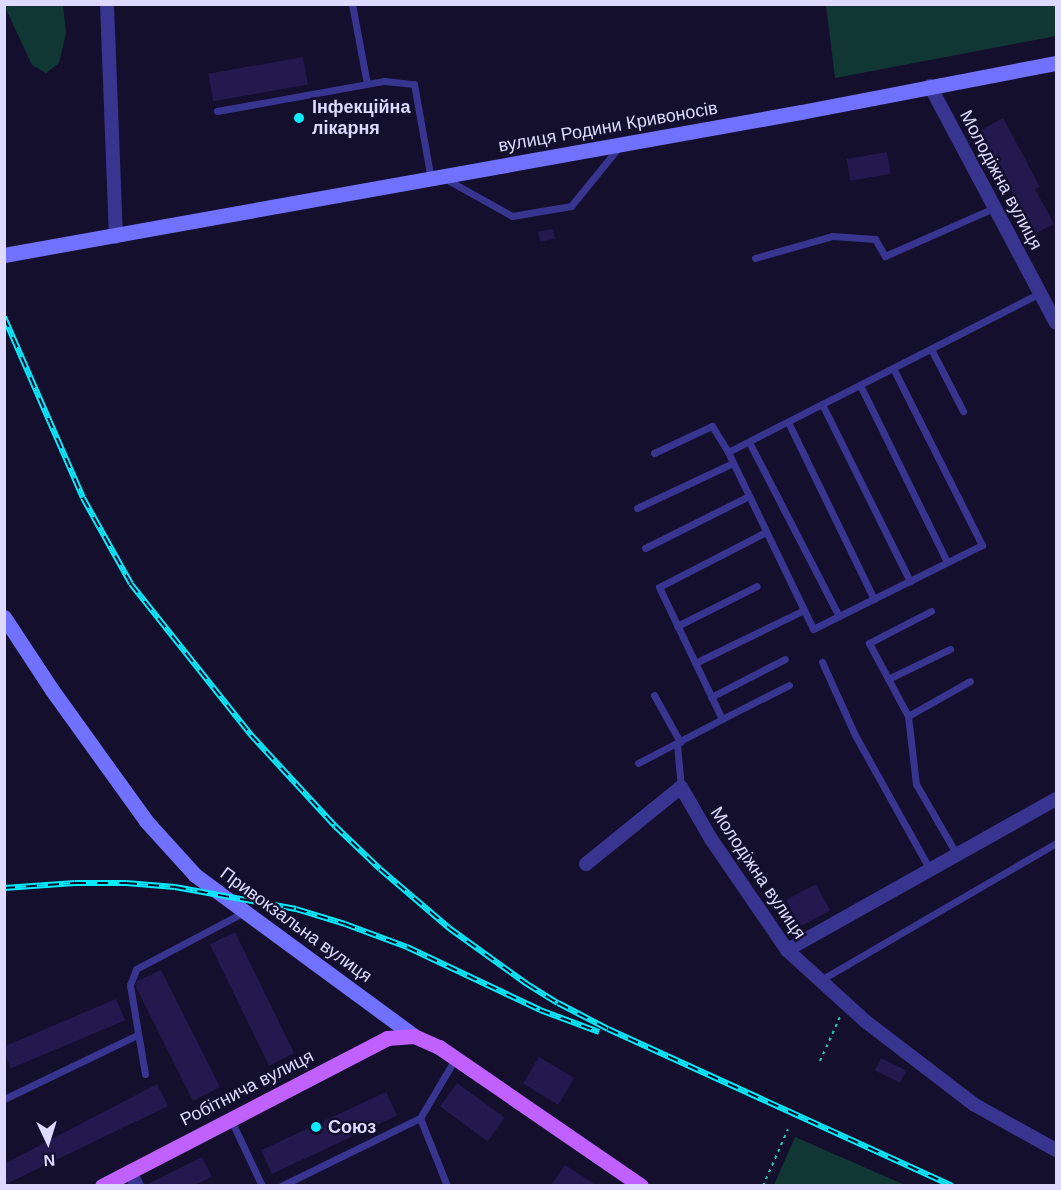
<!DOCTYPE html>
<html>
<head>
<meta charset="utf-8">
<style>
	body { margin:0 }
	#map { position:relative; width:1061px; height:1190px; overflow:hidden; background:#130f2d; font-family:Arial,sans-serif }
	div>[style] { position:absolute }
	.green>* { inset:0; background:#113735 }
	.building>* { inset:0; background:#23194f; transform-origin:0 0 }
	.path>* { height:2px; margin-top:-1px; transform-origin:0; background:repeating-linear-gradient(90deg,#25c9bb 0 3px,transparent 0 7.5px) }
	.lane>* { height:7px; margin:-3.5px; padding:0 3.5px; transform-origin:3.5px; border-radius:3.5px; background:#373590 }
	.street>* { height:14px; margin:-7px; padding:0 7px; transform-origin:7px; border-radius:7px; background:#373590 }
	.secondary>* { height:15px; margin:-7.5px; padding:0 7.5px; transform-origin:7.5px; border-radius:7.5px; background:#7171ff }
	.primary>* { height:15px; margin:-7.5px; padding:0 7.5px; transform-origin:7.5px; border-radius:7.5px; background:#c061ff }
	.rail>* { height:6px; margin-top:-3px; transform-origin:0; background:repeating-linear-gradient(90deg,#130f2d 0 11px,#06ecff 0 22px); box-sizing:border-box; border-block:2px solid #06ecff }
	.dots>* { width:16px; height:16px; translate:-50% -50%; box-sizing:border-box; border:3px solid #130f2d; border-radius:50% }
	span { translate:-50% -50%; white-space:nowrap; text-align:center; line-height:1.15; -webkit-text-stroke:5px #130f2d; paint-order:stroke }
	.poi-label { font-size:18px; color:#dedaff; font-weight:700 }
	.left { translate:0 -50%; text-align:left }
	.street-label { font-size:18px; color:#dedaff }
	.frame { position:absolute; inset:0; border:6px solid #dedaff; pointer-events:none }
	.north { position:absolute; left:18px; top:1112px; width:60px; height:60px; -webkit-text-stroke:4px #130f2d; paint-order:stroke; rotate:176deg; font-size:16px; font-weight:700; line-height:24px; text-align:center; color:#dedaff }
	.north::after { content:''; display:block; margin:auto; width:21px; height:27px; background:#dedaff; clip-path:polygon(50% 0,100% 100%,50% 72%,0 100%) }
</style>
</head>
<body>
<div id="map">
	<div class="green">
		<i style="clip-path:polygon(4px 5px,63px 5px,66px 33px,59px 63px,46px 73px,32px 65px)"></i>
		<i style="clip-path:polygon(826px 5px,1056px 5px,1056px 36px,835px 78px)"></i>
		<i style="clip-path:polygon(795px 1137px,905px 1185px,774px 1185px)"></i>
	</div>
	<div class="building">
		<i style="left:303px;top:57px;width:28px;height:96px;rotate:80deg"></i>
		<i style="clip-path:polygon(1003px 118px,1040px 187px,1035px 189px,1054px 224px,1034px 234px,980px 131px)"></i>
		<i style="left:887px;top:152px;width:22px;height:41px;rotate:80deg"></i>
		<i style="left:553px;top:229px;width:10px;height:15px;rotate:79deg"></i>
		<i style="left:816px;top:884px;width:30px;height:34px;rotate:62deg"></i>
		<i style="left:235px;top:932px;width:135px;height:28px;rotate:64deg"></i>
		<i style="clip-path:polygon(161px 970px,220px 1087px,193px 1101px,136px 987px,137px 981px)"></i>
		<i style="left:116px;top:999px;width:23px;height:124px;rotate:67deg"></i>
		<i style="left:539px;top:1057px;width:41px;height:31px;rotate:31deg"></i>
		<i style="left:881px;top:1058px;width:28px;height:14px;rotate:26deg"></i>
		<i style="left:457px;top:1083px;width:59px;height:29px;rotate:36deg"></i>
		<i style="clip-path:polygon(157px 1084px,168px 1106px,4px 1185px,4px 1164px)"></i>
		<i style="left:386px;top:1092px;width:26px;height:138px;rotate:65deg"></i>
		<i style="clip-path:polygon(202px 1157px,212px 1177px,194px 1185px,146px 1185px)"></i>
		<i style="clip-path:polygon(565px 1165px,596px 1185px,551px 1185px)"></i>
	</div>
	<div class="path">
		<i style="left:820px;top:1061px;width:48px;rotate:-65.6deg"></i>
		<i style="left:763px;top:1186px;width:62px;rotate:-66.3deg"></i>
	</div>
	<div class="lane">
		<i style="left:352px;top:4px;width:81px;rotate:79.4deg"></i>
		<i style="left:217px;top:111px;width:170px;rotate:-10.2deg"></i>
		<i style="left:384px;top:81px;width:30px;rotate:6deg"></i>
		<i style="left:414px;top:84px;width:97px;rotate:79.9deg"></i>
		<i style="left:444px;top:178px;width:78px;rotate:29.2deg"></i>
		<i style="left:512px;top:216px;width:60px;rotate:-9.6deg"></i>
		<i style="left:571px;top:206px;width:76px;rotate:-50.9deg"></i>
		<i style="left:755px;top:258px;width:80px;rotate:-15.9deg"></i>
		<i style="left:832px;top:236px;width:43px;rotate:4deg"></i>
		<i style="left:875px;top:239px;width:20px;rotate:60deg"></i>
		<i style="left:885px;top:256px;width:121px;rotate:-23.8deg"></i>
		<i style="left:931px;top:349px;width:70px;rotate:62.7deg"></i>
		<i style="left:860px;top:385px;width:197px;rotate:63.8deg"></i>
		<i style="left:822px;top:404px;width:198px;rotate:63.6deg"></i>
		<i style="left:788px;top:422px;width:197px;rotate:64.1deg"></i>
		<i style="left:749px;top:442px;width:196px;rotate:62.7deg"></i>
		<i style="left:728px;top:452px;width:350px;rotate:-27deg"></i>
		<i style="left:654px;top:453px;width:64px;rotate:-25deg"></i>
		<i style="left:712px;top:426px;width:31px;rotate:58deg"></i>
		<i style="left:728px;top:452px;width:196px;rotate:64.3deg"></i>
		<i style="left:813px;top:629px;width:189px;rotate:-26.4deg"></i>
		<i style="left:982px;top:545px;width:198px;rotate:-116.7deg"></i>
		<i style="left:637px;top:508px;width:106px;rotate:-25.1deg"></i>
		<i style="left:645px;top:548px;width:116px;rotate:-26.6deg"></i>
		<i style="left:931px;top:611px;width:70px;rotate:152.7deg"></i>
		<i style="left:869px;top:643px;width:83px;rotate:61.9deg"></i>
		<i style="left:908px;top:716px;width:68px;rotate:83.3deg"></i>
		<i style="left:916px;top:784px;width:82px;rotate:60deg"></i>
		<i style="left:677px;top:626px;width:89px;rotate:-26.6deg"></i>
		<i style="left:822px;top:662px;width:80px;rotate:65.7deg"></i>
		<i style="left:855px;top:735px;width:154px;rotate:60.9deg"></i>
		<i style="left:695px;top:663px;width:121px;rotate:-25.9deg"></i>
		<i style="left:888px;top:679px;width:69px;rotate:-25.8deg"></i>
		<i style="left:654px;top:695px;width:54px;rotate:61deg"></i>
		<i style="left:711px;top:697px;width:83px;rotate:-27.2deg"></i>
		<i style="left:908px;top:716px;width:71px;rotate:-29.4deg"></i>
		<i style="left:722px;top:719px;width:75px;rotate:-26.9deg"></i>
		<i style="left:677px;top:745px;width:42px;rotate:84.6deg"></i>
		<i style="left:638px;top:763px;width:95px;rotate:-27.6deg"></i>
		<i style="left:722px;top:719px;width:146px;rotate:-115.5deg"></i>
		<i style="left:659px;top:587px;width:120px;rotate:-27.2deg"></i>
		<i style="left:819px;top:981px;width:274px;rotate:-30.2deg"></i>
		<i style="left:145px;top:1074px;width:90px;rotate:-99.6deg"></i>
		<i style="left:130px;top:985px;width:17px;rotate:-69deg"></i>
		<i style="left:136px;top:969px;width:122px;rotate:-27.8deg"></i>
		<i style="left:4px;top:1099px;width:148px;rotate:-25.7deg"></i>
		<i style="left:420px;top:1118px;width:73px;rotate:68.3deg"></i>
		<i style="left:231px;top:1120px;width:73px;rotate:64.8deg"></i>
		<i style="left:281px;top:1186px;width:155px;rotate:-26.1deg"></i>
		<i style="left:420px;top:1118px;width:69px;rotate:-59.3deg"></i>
	</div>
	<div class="street">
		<i style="left:107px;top:4px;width:233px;rotate:87.8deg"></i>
		<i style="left:930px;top:86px;width:268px;rotate:62deg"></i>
		<i style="left:586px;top:864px;width:122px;rotate:-39deg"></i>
		<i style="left:681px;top:787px;width:60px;rotate:60deg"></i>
		<i style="left:711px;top:839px;width:135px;rotate:55.6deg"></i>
		<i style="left:787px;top:950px;width:105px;rotate:42.3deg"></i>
		<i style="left:865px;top:1021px;width:138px;rotate:37.4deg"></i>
		<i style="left:975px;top:1105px;width:93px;rotate:29.1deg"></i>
		<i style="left:787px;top:950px;width:308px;rotate:-29.3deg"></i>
		<i style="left:130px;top:1171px;width:17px;rotate:65deg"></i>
	</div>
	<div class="secondary">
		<i style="left:4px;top:255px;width:810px;rotate:-10.17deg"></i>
		<i style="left:801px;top:112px;width:260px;rotate:-10.9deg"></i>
		<i style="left:4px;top:617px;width:87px;rotate:56.7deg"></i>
		<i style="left:52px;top:690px;width:161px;rotate:54.3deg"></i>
		<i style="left:146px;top:821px;width:73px;rotate:47.8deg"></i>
		<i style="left:195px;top:875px;width:272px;rotate:36.3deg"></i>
	</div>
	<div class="primary">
		<i style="left:102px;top:1186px;width:321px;rotate:-27.4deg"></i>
		<i style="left:387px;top:1038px;width:27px;rotate:-4deg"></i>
		<i style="left:414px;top:1036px;width:27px;rotate:24deg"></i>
		<i style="left:439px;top:1047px;width:245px;rotate:34.5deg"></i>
	</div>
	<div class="rail">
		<i style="left:4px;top:317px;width:197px;rotate:66.4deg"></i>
		<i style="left:83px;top:498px;width:98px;rotate:60.8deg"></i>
		<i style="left:131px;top:584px;width:193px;rotate:51.5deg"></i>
		<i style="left:251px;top:735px;width:124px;rotate:47.3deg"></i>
		<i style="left:335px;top:826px;width:62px;rotate:43.7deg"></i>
		<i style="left:380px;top:869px;width:91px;rotate:40.5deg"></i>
		<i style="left:449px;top:928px;width:96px;rotate:35.7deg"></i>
		<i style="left:527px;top:984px;width:36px;rotate:32deg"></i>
		<i style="left:558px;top:1003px;width:56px;rotate:27.5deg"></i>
		<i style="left:608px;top:1029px;width:378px;rotate:24.5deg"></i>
		<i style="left:4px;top:888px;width:71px;rotate:-4deg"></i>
		<i style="left:75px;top:883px;width:51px"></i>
		<i style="left:126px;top:883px;width:49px;rotate:4.7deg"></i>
		<i style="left:175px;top:887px;width:123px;rotate:10.3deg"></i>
		<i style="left:296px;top:909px;width:51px;rotate:17deg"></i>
		<i style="left:345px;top:924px;width:66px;rotate:20.4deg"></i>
		<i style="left:407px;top:947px;width:147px;rotate:25.3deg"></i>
		<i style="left:540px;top:1010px;width:63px;rotate:20.4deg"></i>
	</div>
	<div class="dots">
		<i style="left:299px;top:118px;background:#06ecff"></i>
		<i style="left:316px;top:1127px;background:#06ecff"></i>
	</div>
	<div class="poi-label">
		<span class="left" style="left:312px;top:118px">Інфекційна<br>лікарня</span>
		<span class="left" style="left:328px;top:1127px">Союз</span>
	</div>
	<div class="street-label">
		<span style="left:608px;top:127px;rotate:-10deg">вулиця Родини Кривоносів</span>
		<span style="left:1001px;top:180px;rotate:62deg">Молодіжна вулиця</span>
		<span style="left:758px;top:873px;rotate:56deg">Молодіжна вулиця</span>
		<span style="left:296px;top:925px;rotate:36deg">Привокзальна вулиця</span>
		<span style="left:247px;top:1088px;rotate:-27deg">Робітнича вулиця</span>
	</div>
	<div class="frame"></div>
	<div class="north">N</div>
</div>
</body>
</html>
